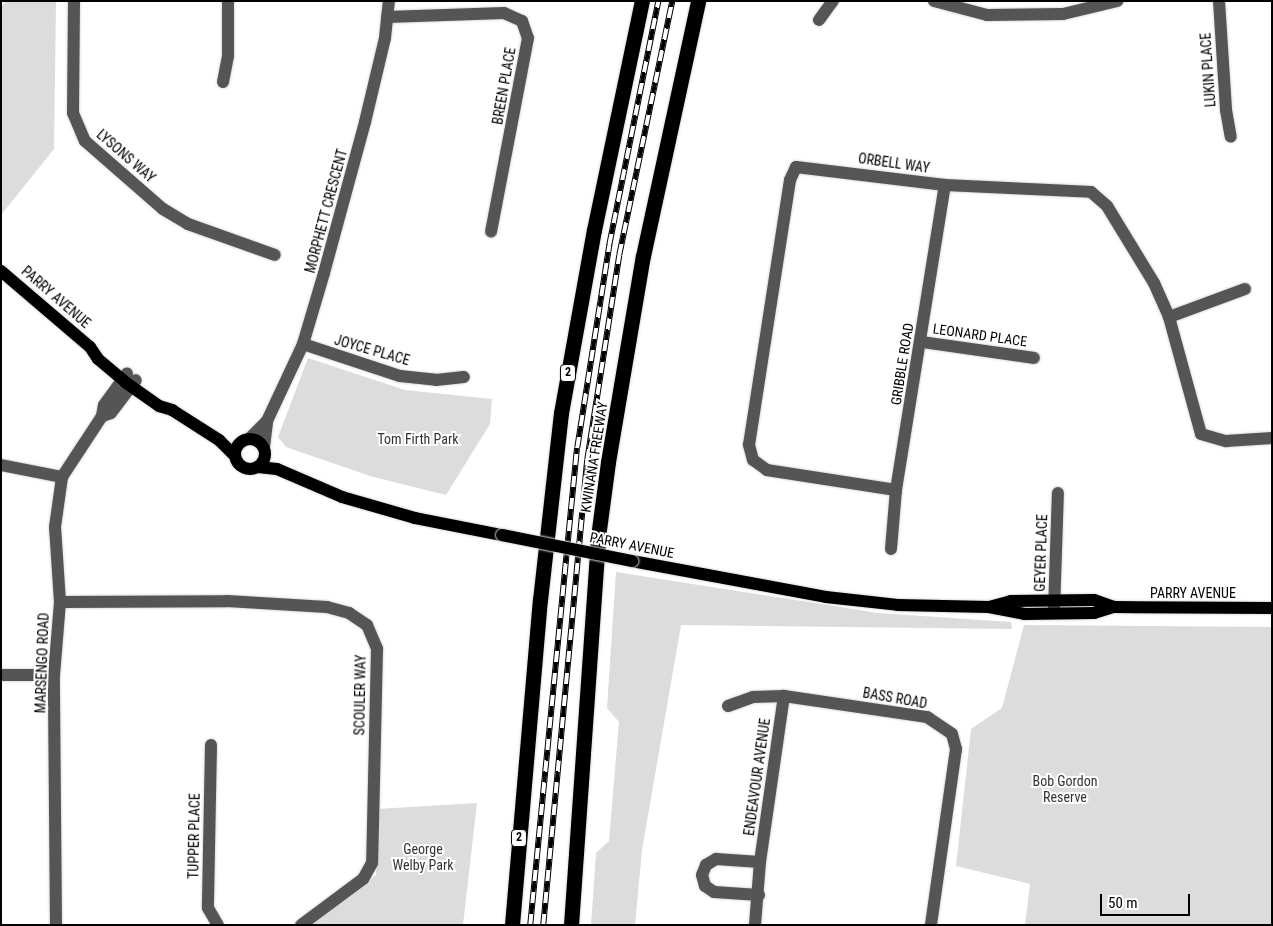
<!DOCTYPE html>
<html>
<head>
<meta charset="utf-8">
<style>
	body { margin:0 }
	#map { position:relative; width:1273px; height:926px; overflow:hidden; background:#fff; font-family:"Roboto Condensed",sans-serif }
	div>[style] { position:absolute }
	.green>* { inset:0; background:#dcdcdc }
	.roads { filter:drop-shadow(0 0 1px #dbdbdb) drop-shadow(0 0 1px #dbdbdb) }
	.minor>* { height:12px; margin:-6px; padding:0 6px; transform-origin:6px; border-radius:6px; background:#555 }
	.major>* { height:12px; margin:-6px; padding:0 6px; transform-origin:6px; border-radius:6px; background:#000 }
	.major>.ring { margin:-6px; padding:0; box-sizing:content-box; background:none; border:12px solid #000; border-radius:50% }
	.highway>* { height:15px; margin:-7.5px; padding:0 7.5px; transform-origin:7.5px; border-radius:7.5px; background:#000 }
	.rail>* { height:5.5px; margin-top:-2.75px; transform-origin:0; background:repeating-linear-gradient(90deg,#fff 0 11px,#000 0 22px); box-sizing:border-box; border-block:1px solid #000 }
	.bridges { filter:drop-shadow(0 0 1px #dbdbdb) drop-shadow(0 0 1px #dbdbdb) }
	.major-bridge>* { height:12px; margin:-6px; padding:0 6px; transform-origin:6px; border-radius:6px; background:#000 }
	span { translate:-50% -50%; white-space:nowrap; text-align:center; line-height:1.15; -webkit-text-stroke:4px #fff; paint-order:stroke }
	.shield-label span { padding:1px 4px; background:#fff; border:1px solid; border-radius:4px; -webkit-text-stroke-width:0 }
	.shield-label { font-size:12px; color:#000; font-weight:700 }
	.street-label { font-size:14px; color:#000 }
	.park-label { font-size:14px; color:#333 }
	.frame { position:absolute; inset:0; border:2px solid #000; pointer-events:none }
	.scale { position:absolute; left:1100px; top:894px; width:90px; height:22px; box-sizing:border-box; border:2px solid #000; border-top:0; padding-left:6px; font-size:15px; line-height:18px; white-space:nowrap; color:#000; -webkit-text-stroke:4px #fff; paint-order:stroke }
</style>
</head>
<body>
<div id="map">
	<div class="green">
		<i style="clip-path:polygon(7px 1px,56px 1px,54px 149px,1px 215px,1px 5px)"></i>
		<i style="clip-path:polygon(308px 358px,405px 390px,492px 399px,490px 424px,446px 495px,370px 476px,286px 447px,278px 437px)"></i>
		<i style="clip-path:polygon(616px 572px,878px 613px,1011px 622px,1012px 629px,681px 625px,642px 850px,635px 925px,591px 925px,596px 853px,609px 841px,619px 722px,607px 708px)"></i>
		<i style="clip-path:polygon(1024px 625px,1272px 627px,1272px 925px,1025px 925px,1030px 884px,956px 866px,971px 729px,1002px 708px)"></i>
		<i style="clip-path:polygon(477px 803px,463px 925px,309px 925px,376px 875px,377px 809px)"></i>
	</div>
	<div class="roads">
		<div class="minor">
			<i style="left:74px;top:1px;width:112px;rotate:90.5deg"></i>
			<i style="left:73px;top:113px;width:30px;rotate:67deg"></i>
			<i style="left:85px;top:141px;width:103px;rotate:41.1deg"></i>
			<i style="left:163px;top:209px;width:29px;rotate:31deg"></i>
			<i style="left:188px;top:224px;width:92px;rotate:19.6deg"></i>
			<i style="left:934px;top:1px;width:55px;rotate:14.8deg"></i>
			<i style="left:987px;top:15px;width:76px;rotate:-0.8deg"></i>
			<i style="left:1063px;top:14px;width:56px;rotate:-13.5deg"></i>
			<i style="left:1219px;top:1px;width:109px;rotate:86.3deg"></i>
			<i style="left:1226px;top:110px;width:27px;rotate:80deg"></i>
			<i style="left:387px;top:17px;width:117px;rotate:-2deg"></i>
			<i style="left:504px;top:13px;width:20px;rotate:24deg"></i>
			<i style="left:522px;top:21px;width:18px;rotate:71deg"></i>
			<i style="left:528px;top:38px;width:197px;rotate:100.8deg"></i>
			<i style="left:819px;top:20px;width:24px;rotate:-54deg"></i>
			<i style="left:223px;top:82px;width:26px;rotate:-79deg"></i>
			<i style="left:228px;top:56px;width:55px;rotate:-90deg"></i>
			<i style="left:1169px;top:317px;width:81px;rotate:-20.2deg"></i>
			<i style="left:922px;top:342px;width:113px;rotate:8.1deg"></i>
			<i style="left:303px;top:344px;width:102px;rotate:18.3deg"></i>
			<i style="left:400px;top:376px;width:36px;rotate:6deg"></i>
			<i style="left:436px;top:380px;width:28px;rotate:-6deg"></i>
			<i style="left:102px;top:416px;width:9px;rotate:-18deg"></i>
			<i style="left:111px;top:413px;width:41px;rotate:-52.9deg"></i>
			<i style="left:249px;top:439px;width:25px;rotate:-45deg"></i>
			<i style="left:264px;top:447px;width:26px;rotate:-83deg"></i>
			<i style="left:267px;top:421px;width:85px;rotate:-64.9deg"></i>
			<i style="left:303px;top:344px;width:74px;rotate:-73.5deg"></i>
			<i style="left:324px;top:273px;width:156px;rotate:-74.8deg"></i>
			<i style="left:365px;top:122px;width:86px;rotate:-76.6deg"></i>
			<i style="left:385px;top:38px;width:37px;rotate:-84deg"></i>
			<i style="left:1px;top:465px;width:62px;rotate:11.1deg"></i>
			<i style="left:896px;top:490px;width:131px;rotate:-171.2deg"></i>
			<i style="left:767px;top:470px;width:17px;rotate:-144deg"></i>
			<i style="left:753px;top:460px;width:16px;rotate:-105deg"></i>
			<i style="left:749px;top:445px;width:268px;rotate:-81.2deg"></i>
			<i style="left:790px;top:180px;width:14px;rotate:-65deg"></i>
			<i style="left:796px;top:167px;width:150px;rotate:6.9deg"></i>
			<i style="left:945px;top:185px;width:146px;rotate:2.7deg"></i>
			<i style="left:1091px;top:192px;width:21px;rotate:41deg"></i>
			<i style="left:1107px;top:206px;width:90px;rotate:58.6deg"></i>
			<i style="left:1154px;top:283px;width:37px;rotate:66deg"></i>
			<i style="left:1169px;top:317px;width:121px;rotate:74.7deg"></i>
			<i style="left:1201px;top:434px;width:26px;rotate:16deg"></i>
			<i style="left:1226px;top:441px;width:46px;rotate:-3.7deg"></i>
			<i style="left:891px;top:549px;width:59px;rotate:-85.2deg"></i>
			<i style="left:896px;top:490px;width:309px;rotate:-80.9deg"></i>
			<i style="left:60px;top:602px;width:167px;rotate:-0.3deg"></i>
			<i style="left:227px;top:601px;width:100px;rotate:3.4deg"></i>
			<i style="left:327px;top:607px;width:23px;rotate:15deg"></i>
			<i style="left:349px;top:613px;width:22px;rotate:34deg"></i>
			<i style="left:367px;top:625px;width:26px;rotate:67deg"></i>
			<i style="left:377px;top:649px;width:214px;rotate:91.3deg"></i>
			<i style="left:372px;top:863px;width:18px;rotate:119deg"></i>
			<i style="left:363px;top:879px;width:77px;rotate:143.4deg"></i>
			<i style="left:1054px;top:611px;width:118px;rotate:-88.1deg"></i>
			<i style="left:1px;top:675px;width:53px"></i>
			<i style="left:728px;top:706px;width:27px;rotate:-20deg"></i>
			<i style="left:753px;top:697px;width:31px;rotate:-2deg"></i>
			<i style="left:784px;top:696px;width:145px;rotate:8.4deg"></i>
			<i style="left:927px;top:717px;width:30px;rotate:34deg"></i>
			<i style="left:952px;top:734px;width:16px;rotate:75deg"></i>
			<i style="left:956px;top:749px;width:178px;rotate:98.1deg"></i>
			<i style="left:211px;top:745px;width:163px;rotate:91.1deg"></i>
			<i style="left:208px;top:908px;width:20px;rotate:60deg"></i>
			<i style="left:759px;top:895px;width:45px;rotate:-176.2deg"></i>
			<i style="left:714px;top:892px;width:11px;rotate:-146deg"></i>
			<i style="left:705px;top:886px;width:11px;rotate:-105deg"></i>
			<i style="left:702px;top:875px;width:11px;rotate:-68deg"></i>
			<i style="left:706px;top:865px;width:12px;rotate:-31deg"></i>
			<i style="left:716px;top:859px;width:44px;rotate:3.9deg"></i>
			<i style="left:56px;top:925px;width:250px;rotate:-90.5deg"></i>
			<i style="left:54px;top:675px;width:73px;rotate:-85.3deg"></i>
			<i style="left:60px;top:602px;width:75px;rotate:-93.8deg"></i>
			<i style="left:55px;top:527px;width:50px;rotate:-82deg"></i>
			<i style="left:62px;top:477px;width:73px;rotate:-56.7deg"></i>
			<i style="left:102px;top:416px;width:11px;rotate:-80deg"></i>
			<i style="left:104px;top:405px;width:39px;rotate:-54deg"></i>
			<i style="left:755px;top:925px;width:63px;rotate:-85.5deg"></i>
			<i style="left:760px;top:862px;width:168px;rotate:-81.8deg"></i>
		</div>
		<div class="major">
			<i style="left:1px;top:271px;width:117px;rotate:40.5deg"></i>
			<i style="left:90px;top:347px;width:14px;rotate:56deg"></i>
			<i style="left:98px;top:359px;width:35px;rotate:40deg"></i>
			<i style="left:125px;top:382px;width:42px;rotate:35.2deg"></i>
			<i style="left:159px;top:406px;width:14px;rotate:17deg"></i>
			<i style="left:172px;top:410px;width:56px;rotate:32.6deg"></i>
			<i style="left:219px;top:440px;width:21px;rotate:45deg"></i>
			<i class="ring" style="left:235px;top:439px;width:18px;height:18px"></i>
			<i style="left:258px;top:467px;width:19px;rotate:6deg"></i>
			<i style="left:277px;top:469px;width:71px;rotate:23.3deg"></i>
			<i style="left:342px;top:497px;width:76px;rotate:16deg"></i>
			<i style="left:415px;top:518px;width:89px;rotate:11.1deg"></i>
			<i style="left:632px;top:561px;width:197px;rotate:10.5deg"></i>
			<i style="left:826px;top:597px;width:72px;rotate:6.3deg"></i>
			<i style="left:898px;top:605px;width:91px;rotate:1.3deg"></i>
			<i style="left:989px;top:607px;width:36px;rotate:11deg"></i>
			<i style="left:1024px;top:614px;width:70px;rotate:-0.8deg"></i>
			<i style="left:1094px;top:613px;width:21px;rotate:-17deg"></i>
			<i style="left:989px;top:607px;width:23px;rotate:-15deg"></i>
			<i style="left:1011px;top:601px;width:83px;rotate:-0.7deg"></i>
			<i style="left:1094px;top:600px;width:21px;rotate:19deg"></i>
			<i style="left:1114px;top:607px;width:158px;rotate:0.4deg"></i>
		</div>
		<div class="highway">
			<i style="left:512px;top:925px;width:326px;rotate:-85.1deg"></i>
			<i style="left:540px;top:600px;width:188px;rotate:-83.6deg"></i>
			<i style="left:561px;top:413px;width:186px;rotate:-79.8deg"></i>
			<i style="left:594px;top:230px;width:234px;rotate:-78.2deg"></i>
			<i style="left:571px;top:925px;width:389px;rotate:-86deg"></i>
			<i style="left:598px;top:537px;width:76px;rotate:-82.4deg"></i>
			<i style="left:608px;top:462px;width:209px;rotate:-80.4deg"></i>
			<i style="left:643px;top:256px;width:261px;rotate:-77.8deg"></i>
		</div>
	</div>
	<div class="rail">
		<i style="left:530px;top:925px;width:479px;rotate:-84.4deg"></i>
		<i style="left:577px;top:448px;width:206px;rotate:-81deg"></i>
		<i style="left:609px;top:245px;width:249px;rotate:-78.6deg"></i>
		<i style="left:543px;top:925px;width:467px;rotate:-84.6deg"></i>
		<i style="left:587px;top:460px;width:207px;rotate:-81.1deg"></i>
		<i style="left:619px;top:255px;width:259px;rotate:-78.2deg"></i>
	</div>
	<div class="bridges">
		<div class="major-bridge">
			<i style="left:502px;top:535px;width:133px;rotate:11.3deg"></i>
		</div>
	</div>
	<div class="shield-label">
		<span style="left:568px;top:373px">2</span>
		<span style="left:519px;top:838px">2</span>
	</div>
	<div class="street-label">
		<span style="left:1208px;top:70px;rotate:-94deg">LUKIN PLACE</span>
		<span style="left:504px;top:86px;rotate:-80deg">BREEN PLACE</span>
		<span style="left:126px;top:156px;rotate:41deg">LYSONS WAY</span>
		<span style="left:894px;top:163px;rotate:8deg">ORBELL WAY</span>
		<span style="left:326px;top:211px;rotate:-75deg">MORPHETT CRESCENT</span>
		<span style="left:56px;top:297px;rotate:41deg">PARRY AVENUE</span>
		<span style="left:980px;top:335px;rotate:8deg">LEONARD PLACE</span>
		<span style="left:372px;top:350px;rotate:16deg">JOYCE PLACE</span>
		<span style="left:902px;top:364px;rotate:-81deg">GRIBBLE ROAD</span>
		<span style="left:594px;top:457px;rotate:-81deg">KWINANA FREEWAY</span>
		<span style="left:632px;top:545px;rotate:11deg">PARRY AVENUE</span>
		<span style="left:1041px;top:553px;rotate:-88deg">GEYER PLACE</span>
		<span style="left:1193px;top:593px">PARRY AVENUE</span>
		<span style="left:42px;top:663px;rotate:-88deg">MARSENGO ROAD</span>
		<span style="left:360px;top:695px;rotate:-89deg">SCOULER WAY</span>
		<span style="left:895px;top:698px;rotate:10deg">BASS ROAD</span>
		<span style="left:757px;top:777px;rotate:-82deg">ENDEAVOUR AVENUE</span>
		<span style="left:194px;top:836px;rotate:-89deg">TUPPER PLACE</span>
	</div>
	<div class="park-label">
		<span style="left:418px;top:439px">Tom Firth Park</span>
		<span style="left:1065px;top:789px">Bob Gordon<br>Reserve</span>
		<span style="left:423px;top:857px">George<br>Welby Park</span>
	</div>
	<div class="frame"></div>
	<div class="scale">50 m</div>
</div>
</body>
</html>
